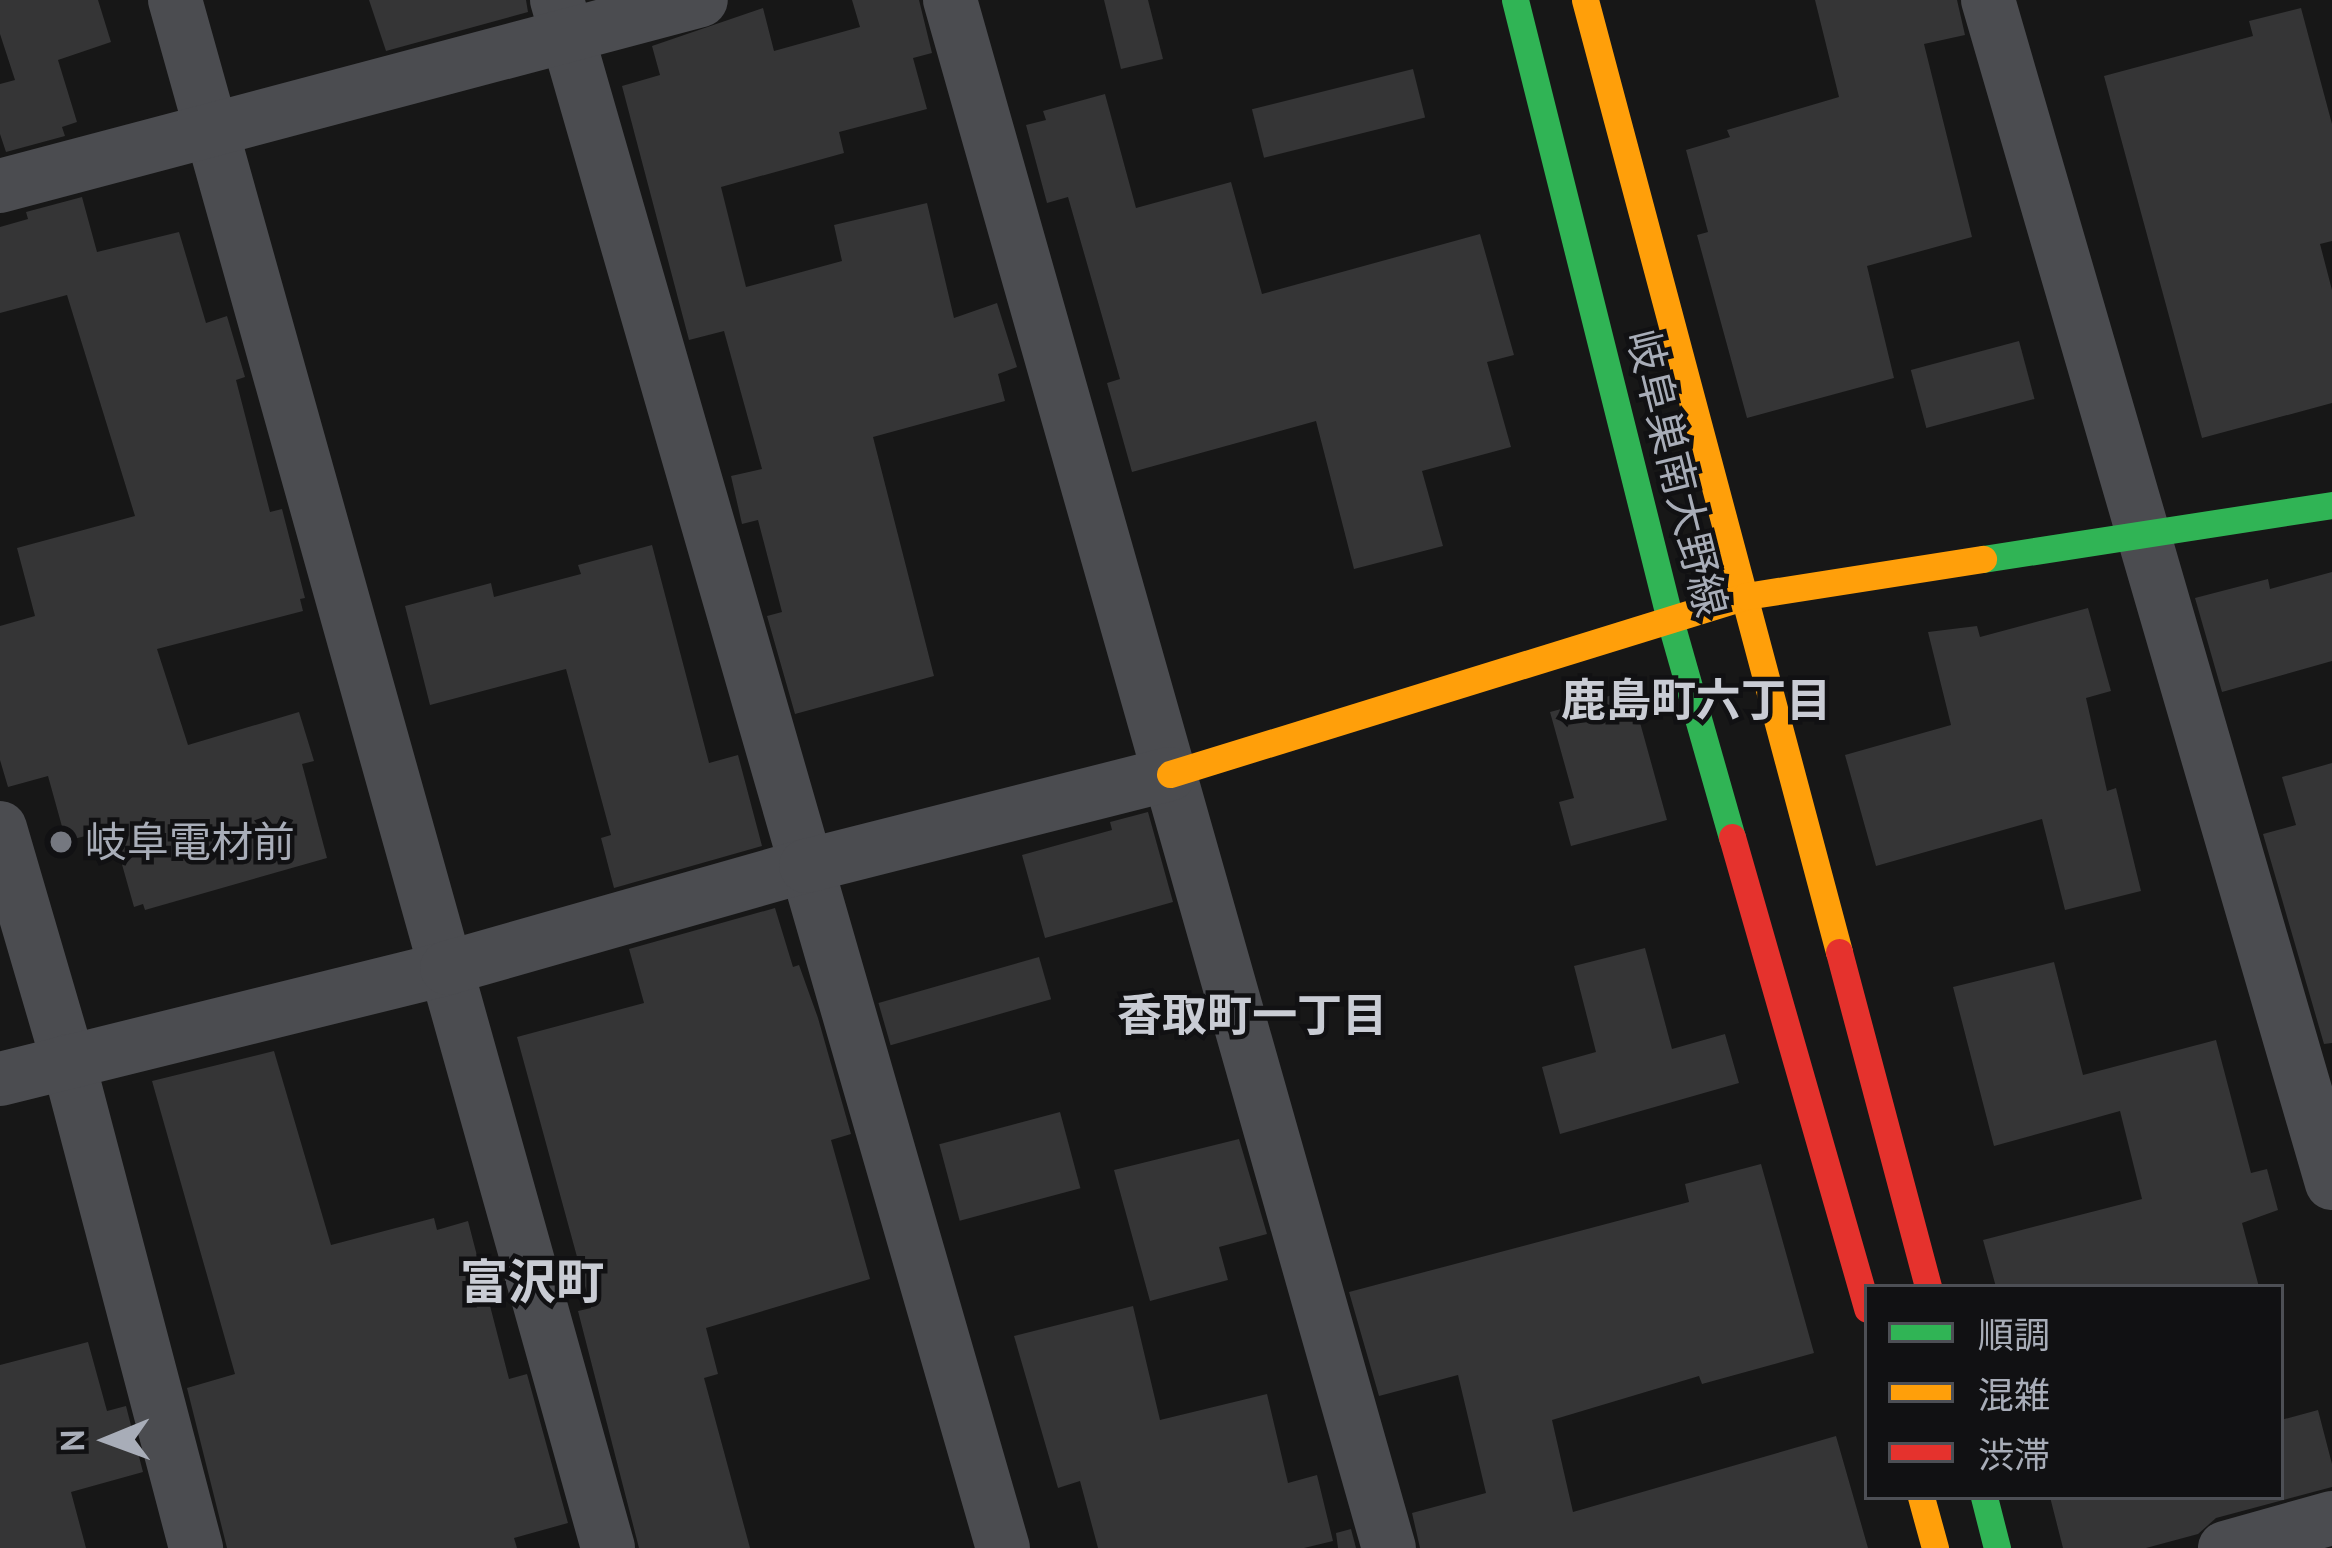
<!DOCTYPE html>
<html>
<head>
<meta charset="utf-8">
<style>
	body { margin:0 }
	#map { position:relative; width:2332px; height:1548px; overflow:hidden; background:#171717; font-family:"PT Sans","Noto Sans JP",sans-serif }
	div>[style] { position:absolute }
	.building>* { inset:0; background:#353536; transform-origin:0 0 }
	.street>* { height:54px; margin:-27px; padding:0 27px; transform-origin:27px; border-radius:27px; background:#4b4c50 }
	.fast>* { height:27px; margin:-13.5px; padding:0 13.5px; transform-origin:13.5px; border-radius:13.5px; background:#30b455 }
	.slow>* { height:27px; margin:-13.5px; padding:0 13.5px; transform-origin:13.5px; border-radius:13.5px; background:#ff9f0a }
	.jam>* { height:27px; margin:-13.5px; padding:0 13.5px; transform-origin:13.5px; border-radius:13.5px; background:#e5322d }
	.dots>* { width:33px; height:33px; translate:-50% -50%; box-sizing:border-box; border:6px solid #111113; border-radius:50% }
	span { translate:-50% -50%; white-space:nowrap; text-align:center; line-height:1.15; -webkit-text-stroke:9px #111113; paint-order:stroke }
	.street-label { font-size:42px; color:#a8adb8 }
	.poi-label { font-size:42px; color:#a8adb8 }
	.left { translate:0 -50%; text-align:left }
	.neighbourhood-label { font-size:45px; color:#c9ccd4; font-weight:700 }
	.quarter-label { font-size:48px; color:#c9ccd4; font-weight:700 }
	.legend { position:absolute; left:1864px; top:1284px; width:420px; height:216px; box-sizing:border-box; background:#111113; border:3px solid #4d4f55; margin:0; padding:15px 21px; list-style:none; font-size:36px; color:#a8adb8 }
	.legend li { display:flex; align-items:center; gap:24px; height:60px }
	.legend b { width:60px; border:3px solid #4d4f55 }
	.north { position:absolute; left:48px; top:1380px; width:120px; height:120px; -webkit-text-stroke:9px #111113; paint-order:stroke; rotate:269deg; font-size:33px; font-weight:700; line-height:48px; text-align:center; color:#a8adb8 }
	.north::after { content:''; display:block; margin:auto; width:42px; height:54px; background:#a8adb8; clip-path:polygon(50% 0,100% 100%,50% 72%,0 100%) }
</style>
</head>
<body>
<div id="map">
	<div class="building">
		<i style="clip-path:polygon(0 0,98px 0,111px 42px,58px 60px,77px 122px,62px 127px,65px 136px,6px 152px,0 134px,0 84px,15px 80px,0 34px)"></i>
		<i style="clip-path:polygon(369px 0,526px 0,528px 12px,386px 51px)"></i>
		<i style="clip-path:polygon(852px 0,919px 0,932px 53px,913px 58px,927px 109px,839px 132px,844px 153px,721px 187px,746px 287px,842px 261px,834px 225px,927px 203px,954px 318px,997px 303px,1017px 367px,998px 374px,1005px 401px,873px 437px,934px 676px,795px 714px,767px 616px,782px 612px,758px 520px,742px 524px,731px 476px,762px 469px,724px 331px,689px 340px,622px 86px,660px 75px,652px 46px,763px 8px,774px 51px,860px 27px)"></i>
		<i style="clip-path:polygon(1104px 0,1148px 0,1163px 59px,1121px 69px)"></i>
		<i style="clip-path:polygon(1815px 0,1957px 0,1965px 35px,1924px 44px,1972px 237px,1867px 266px,1894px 378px,1747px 418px,1697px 235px,1708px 232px,1686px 150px,1730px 137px,1727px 130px,1839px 97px)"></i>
		<i style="clip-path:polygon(2301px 8px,2332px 124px,2332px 241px,2320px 244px,2332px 290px,2332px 403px,2202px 438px,2104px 76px,2253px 36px,2249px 21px)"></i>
		<i style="left:1413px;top:69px;width:50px;height:166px;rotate:76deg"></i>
		<i style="clip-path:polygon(1105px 94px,1136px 208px,1231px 182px,1262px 294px,1480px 234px,1514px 355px,1487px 362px,1511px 447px,1422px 471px,1443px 546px,1354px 569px,1316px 421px,1132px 472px,1107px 383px,1120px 379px,1068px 197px,1047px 203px,1026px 125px,1046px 120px,1043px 111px)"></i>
		<i style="clip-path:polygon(82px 197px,97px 252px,179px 232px,206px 323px,227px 316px,245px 377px,236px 380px,270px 512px,282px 509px,305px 598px,300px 599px,303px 611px,157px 649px,188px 745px,299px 712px,314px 761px,302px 764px,327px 858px,145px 910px,143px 904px,134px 907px,112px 829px,66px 841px,48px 776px,8px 787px,0 760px,0 626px,35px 616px,17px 548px,135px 516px,67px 295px,0 313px,0 227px,28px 219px,26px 212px)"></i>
		<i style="left:2019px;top:341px;width:60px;height:112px;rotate:75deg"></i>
		<i style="clip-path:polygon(652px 545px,709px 763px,738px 755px,762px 846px,614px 888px,601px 838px,611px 835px,566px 669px,430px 705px,405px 606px,491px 583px,494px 597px,581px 574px,578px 565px)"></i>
		<i style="clip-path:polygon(2332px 572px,2332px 661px,2222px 692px,2195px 598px,2268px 579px,2270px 589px)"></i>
		<i style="clip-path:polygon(2088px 608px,2111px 691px,2086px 698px,2107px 791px,2116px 788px,2141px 891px,2065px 910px,2042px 819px,1876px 866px,1845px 755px,1951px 725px,1928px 632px,1977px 626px,1980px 637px)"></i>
		<i style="clip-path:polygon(1631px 690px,1667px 820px,1571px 846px,1559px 802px,1574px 798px,1550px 712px)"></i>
		<i style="clip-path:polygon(2332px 763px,2332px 1043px,2324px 1044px,2263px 834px,2296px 825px,2282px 777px)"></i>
		<i style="clip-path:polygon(1148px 812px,1173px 902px,1045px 938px,1022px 855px,1112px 830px,1110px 822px)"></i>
		<i style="clip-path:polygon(775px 908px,793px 967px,799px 965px,818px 1018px,851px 1134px,831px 1140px,870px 1279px,706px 1328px,718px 1374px,704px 1378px,750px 1548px,639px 1548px,578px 1311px,591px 1308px,517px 1037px,644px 1003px,629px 949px)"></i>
		<i style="clip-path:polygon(1645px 948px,1672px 1049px,1725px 1034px,1739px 1083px,1560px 1134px,1542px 1067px,1596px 1052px,1574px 966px)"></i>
		<i style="left:1039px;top:957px;width:44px;height:167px;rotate:74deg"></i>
		<i style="clip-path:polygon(2054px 962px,2083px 1075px,2216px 1040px,2251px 1173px,2267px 1169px,2278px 1210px,2242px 1223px,2259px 1287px,1996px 1287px,1983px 1240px,2142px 1199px,2120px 1111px,1994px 1146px,1953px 987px)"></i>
		<i style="clip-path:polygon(274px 1051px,331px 1245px,434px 1218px,437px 1230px,468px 1221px,509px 1379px,527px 1374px,568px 1523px,514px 1538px,517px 1548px,227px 1548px,187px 1388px,235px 1374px,152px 1081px)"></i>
		<i style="left:1060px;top:1112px;width:79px;height:125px;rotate:75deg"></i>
		<i style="clip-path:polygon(1239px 1139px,1267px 1234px,1219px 1247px,1228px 1280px,1150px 1301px,1114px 1170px)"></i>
		<i style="clip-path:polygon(1761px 1164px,1814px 1353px,1702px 1384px,1699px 1376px,1552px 1420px,1573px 1512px,1836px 1436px,1868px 1548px,1420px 1548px,1412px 1513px,1486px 1493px,1458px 1375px,1379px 1396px,1349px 1292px,1689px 1202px,1685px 1184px)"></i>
		<i style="clip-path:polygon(1133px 1306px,1160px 1420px,1267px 1394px,1288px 1483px,1317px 1475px,1333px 1541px,1304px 1548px,1098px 1548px,1080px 1481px,1058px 1488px,1014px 1336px)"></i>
		<i style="clip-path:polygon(88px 1342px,107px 1411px,126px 1406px,143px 1472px,71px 1492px,86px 1548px,0 1548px,0 1365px)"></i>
		<i style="clip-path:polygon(2318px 1410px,2332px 1464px,2332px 1487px,2216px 1518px,2198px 1534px,2146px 1548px,2063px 1548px,2050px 1497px,2281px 1499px,2281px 1420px)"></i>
		<i style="clip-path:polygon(1351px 1529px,1356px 1548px,1338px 1548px,1336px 1533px)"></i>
	</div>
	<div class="street">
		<i style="left:175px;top:0;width:1607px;rotate:74.37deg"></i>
		<i style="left:557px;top:0;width:1611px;rotate:73.93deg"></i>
		<i style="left:950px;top:0;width:1609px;rotate:74.17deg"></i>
		<i style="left:1988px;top:0;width:1232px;rotate:73.79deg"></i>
		<i style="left:0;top:186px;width:725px;rotate:-14.86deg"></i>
		<i style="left:0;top:828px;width:243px;rotate:73.7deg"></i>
		<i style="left:68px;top:1061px;width:504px;rotate:75.27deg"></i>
		<i style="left:0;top:1079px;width:461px;rotate:-13.9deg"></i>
		<i style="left:447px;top:968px;width:373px;rotate:-15.9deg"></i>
		<i style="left:806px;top:866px;width:375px;rotate:-14.2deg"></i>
		<i style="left:2225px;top:1548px;width:111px;rotate:-15.7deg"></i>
	</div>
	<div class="fast">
		<i style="left:1515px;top:0;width:639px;rotate:75.96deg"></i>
		<i style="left:1670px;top:620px;width:226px;rotate:74.1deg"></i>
		<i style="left:1983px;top:559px;width:353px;rotate:-8.8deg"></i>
		<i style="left:1984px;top:1497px;width:53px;rotate:75.7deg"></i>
	</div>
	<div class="slow">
		<i style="left:1585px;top:0;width:985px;rotate:75.06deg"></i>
		<i style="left:1170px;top:774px;width:603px;rotate:-17.17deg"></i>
		<i style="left:1746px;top:596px;width:240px;rotate:-8.9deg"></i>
		<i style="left:1921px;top:1497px;width:53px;rotate:74.6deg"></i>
	</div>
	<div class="jam">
		<i style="left:1732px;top:837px;width:491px;rotate:74deg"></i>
		<i style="left:1839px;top:952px;width:347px;rotate:75.1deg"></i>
	</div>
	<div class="dots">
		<i style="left:61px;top:842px;background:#757880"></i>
	</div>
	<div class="street-label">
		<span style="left:1677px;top:473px;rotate:76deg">岐阜巣南大野線</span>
	</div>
	<div class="poi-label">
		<span class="left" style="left:85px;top:842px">岐阜電材前</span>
	</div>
	<div class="neighbourhood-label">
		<span style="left:1696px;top:700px">鹿島町六丁目</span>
		<span style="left:1252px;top:1015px">香取町一丁目</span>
	</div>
	<div class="quarter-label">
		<span style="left:532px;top:1282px">富沢町</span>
	</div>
	<ul class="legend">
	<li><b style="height:15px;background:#30b455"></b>順調</li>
	<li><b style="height:15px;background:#ff9f0a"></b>混雑</li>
	<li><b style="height:15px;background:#e5322d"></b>渋滞</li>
	</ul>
	<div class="north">N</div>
</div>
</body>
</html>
